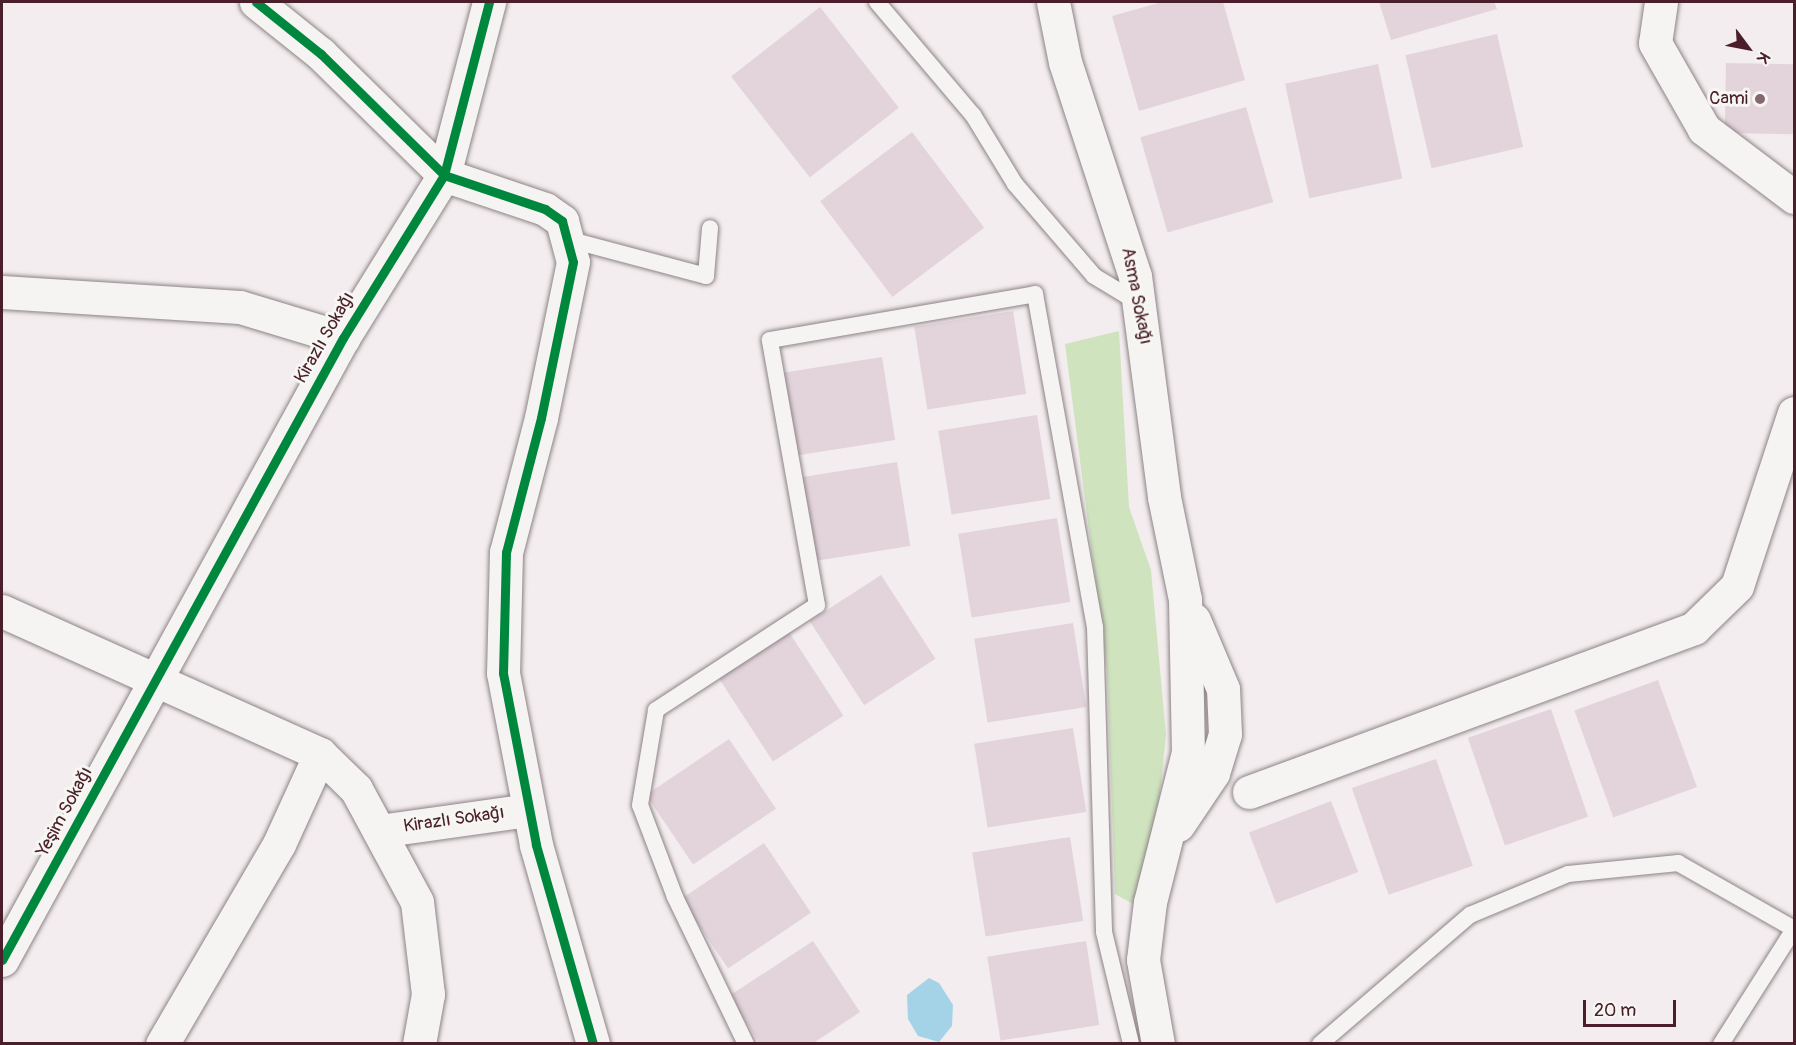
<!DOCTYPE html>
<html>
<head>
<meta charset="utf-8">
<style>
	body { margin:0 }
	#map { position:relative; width:1796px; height:1045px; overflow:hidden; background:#f3edef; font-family:Pangolin,sans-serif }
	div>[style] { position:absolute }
	.green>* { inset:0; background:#cfe3bf }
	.water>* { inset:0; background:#a4d3e7 }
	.building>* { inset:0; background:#e3d4dc; transform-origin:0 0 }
	.roads { filter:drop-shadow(0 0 2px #8e8386) drop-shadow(0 0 2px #8e8386) }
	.lane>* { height:16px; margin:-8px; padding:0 8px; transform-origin:8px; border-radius:8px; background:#f5f4f2 }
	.street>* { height:33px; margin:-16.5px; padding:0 16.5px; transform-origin:16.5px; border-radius:16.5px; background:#f5f4f2 }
	.cycleway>* { height:9px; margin:-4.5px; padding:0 4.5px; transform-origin:4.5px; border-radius:4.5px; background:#00873e }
	.dots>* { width:16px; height:16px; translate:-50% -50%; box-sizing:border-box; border:3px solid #f6f6f2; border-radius:50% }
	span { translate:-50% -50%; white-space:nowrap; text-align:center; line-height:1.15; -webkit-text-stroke:6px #f6f6f2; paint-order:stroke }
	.poi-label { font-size:18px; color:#4a1f2b }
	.right { translate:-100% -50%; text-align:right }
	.street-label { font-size:18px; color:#4a1f2b }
	.frame { position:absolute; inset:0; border:3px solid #4a1f2b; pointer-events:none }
	.north { position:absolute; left:1718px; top:18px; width:60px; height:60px; -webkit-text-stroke:4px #f6f6f2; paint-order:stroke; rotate:122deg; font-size:16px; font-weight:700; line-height:24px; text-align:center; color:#4a1f2b }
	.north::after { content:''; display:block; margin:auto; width:21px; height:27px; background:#4a1f2b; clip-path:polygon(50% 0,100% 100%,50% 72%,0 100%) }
	.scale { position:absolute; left:1583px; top:1000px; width:93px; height:27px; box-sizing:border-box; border:3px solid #4a1f2b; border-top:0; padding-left:8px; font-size:18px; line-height:21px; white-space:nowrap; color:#4a1f2b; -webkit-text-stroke:4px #f6f6f2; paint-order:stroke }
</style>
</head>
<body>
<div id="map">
	<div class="green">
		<i style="clip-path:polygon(1119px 331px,1129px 507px,1151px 570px,1166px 735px,1155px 839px,1133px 904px,1115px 894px,1107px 670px,1065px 344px)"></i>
	</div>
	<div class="water">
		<i style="clip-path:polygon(929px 978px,939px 983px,953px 1005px,952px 1026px,939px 1042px,918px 1036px,908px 1019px,907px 995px)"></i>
	</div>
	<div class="building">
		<i style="clip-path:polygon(1162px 2px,1223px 2px,1245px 80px,1139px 111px,1112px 16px)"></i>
		<i style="clip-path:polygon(1379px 2px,1494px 2px,1497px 9px,1391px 40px)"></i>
		<i style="left:820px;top:7px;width:128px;height:113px;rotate:52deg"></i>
		<i style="left:1497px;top:34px;width:116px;height:94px;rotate:77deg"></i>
		<i style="left:1726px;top:63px;width:68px;height:70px;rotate:1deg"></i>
		<i style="left:1378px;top:64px;width:117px;height:95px;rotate:78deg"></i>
		<i style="left:1246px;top:107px;width:99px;height:110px;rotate:74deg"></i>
		<i style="left:912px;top:132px;width:120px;height:115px;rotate:53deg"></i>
		<i style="left:1013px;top:311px;width:84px;height:100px;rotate:81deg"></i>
		<i style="left:882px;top:357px;width:84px;height:100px;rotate:81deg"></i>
		<i style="left:1037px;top:415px;width:85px;height:100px;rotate:81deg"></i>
		<i style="left:897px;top:462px;width:85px;height:100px;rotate:81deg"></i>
		<i style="left:1057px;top:518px;width:85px;height:100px;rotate:81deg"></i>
		<i style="left:881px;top:575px;width:100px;height:85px;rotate:57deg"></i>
		<i style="left:1073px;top:623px;width:85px;height:100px;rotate:81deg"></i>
		<i style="left:789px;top:632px;width:100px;height:84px;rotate:57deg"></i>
		<i style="left:1658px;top:680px;width:114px;height:89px;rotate:70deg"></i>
		<i style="left:1551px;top:709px;width:114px;height:88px;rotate:71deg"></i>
		<i style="left:1073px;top:728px;width:85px;height:100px;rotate:81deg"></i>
		<i style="left:729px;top:739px;width:84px;height:100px;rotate:56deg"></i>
		<i style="left:1436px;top:759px;width:113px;height:89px;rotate:71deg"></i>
		<i style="left:1331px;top:801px;width:76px;height:88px;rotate:69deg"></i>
		<i style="left:1070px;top:837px;width:85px;height:99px;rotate:81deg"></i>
		<i style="left:764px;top:843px;width:84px;height:100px;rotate:56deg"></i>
		<i style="clip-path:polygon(813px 941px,860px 1012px,812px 1044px,760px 1044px,729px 996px)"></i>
		<i style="left:1086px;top:941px;width:85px;height:100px;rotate:81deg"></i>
	</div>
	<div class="roads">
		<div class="lane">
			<i style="left:877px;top:2px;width:148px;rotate:49.7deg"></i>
			<i style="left:973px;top:115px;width:81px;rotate:58.7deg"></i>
			<i style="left:1015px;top:184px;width:121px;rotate:49.3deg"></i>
			<i style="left:1094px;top:276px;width:52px;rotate:31deg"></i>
			<i style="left:567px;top:239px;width:144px;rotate:14.9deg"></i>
			<i style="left:706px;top:276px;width:48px;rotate:-85.2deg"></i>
			<i style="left:746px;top:1044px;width:163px;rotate:-115.8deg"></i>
			<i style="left:675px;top:897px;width:98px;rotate:-110.8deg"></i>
			<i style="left:640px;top:805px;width:96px;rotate:-80.4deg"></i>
			<i style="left:656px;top:710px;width:192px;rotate:-33.1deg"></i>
			<i style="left:817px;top:605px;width:269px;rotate:-100.1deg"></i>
			<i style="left:770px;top:340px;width:269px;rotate:-9.8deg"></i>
			<i style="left:1035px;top:294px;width:338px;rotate:79.8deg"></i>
			<i style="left:1095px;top:627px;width:305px;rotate:88.3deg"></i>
			<i style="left:1104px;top:932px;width:115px;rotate:76.4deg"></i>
			<i style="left:1320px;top:1044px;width:198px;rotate:-40.7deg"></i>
			<i style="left:1470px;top:915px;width:106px;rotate:-22.7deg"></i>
			<i style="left:1568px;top:874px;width:111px;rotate:-5.7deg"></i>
			<i style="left:1678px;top:863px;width:133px;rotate:29.6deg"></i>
			<i style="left:1721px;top:1044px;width:136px;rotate:-57.6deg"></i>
		</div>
		<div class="street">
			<i style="left:256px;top:2px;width:83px;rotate:38.7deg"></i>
			<i style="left:321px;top:54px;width:173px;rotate:44.5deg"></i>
			<i style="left:444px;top:175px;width:107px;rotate:18.6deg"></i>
			<i style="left:545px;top:209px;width:21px;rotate:35deg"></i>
			<i style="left:562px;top:221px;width:42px;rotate:75deg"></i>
			<i style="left:573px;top:262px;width:159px;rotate:101.6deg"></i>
			<i style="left:541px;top:418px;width:138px;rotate:104.6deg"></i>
			<i style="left:506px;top:552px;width:121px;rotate:91.4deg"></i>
			<i style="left:503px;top:673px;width:175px;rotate:79.1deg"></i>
			<i style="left:536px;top:845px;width:207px;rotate:74deg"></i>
			<i style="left:1053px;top:2px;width:61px;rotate:78.7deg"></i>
			<i style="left:1065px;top:62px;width:225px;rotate:71.9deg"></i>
			<i style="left:1135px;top:276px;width:223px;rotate:82.5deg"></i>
			<i style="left:1164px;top:497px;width:104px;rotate:78.4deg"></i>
			<i style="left:1185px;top:599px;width:153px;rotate:88.9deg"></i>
			<i style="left:1188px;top:752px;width:155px;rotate:104.2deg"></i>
			<i style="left:1150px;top:902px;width:58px;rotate:96.9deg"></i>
			<i style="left:1143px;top:960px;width:85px;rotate:79.9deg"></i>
			<i style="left:1661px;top:2px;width:41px;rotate:98.3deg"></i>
			<i style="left:1655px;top:43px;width:99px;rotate:60.3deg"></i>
			<i style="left:1704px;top:129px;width:113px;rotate:37.1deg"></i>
			<i style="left:2px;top:292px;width:238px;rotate:3.6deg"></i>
			<i style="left:240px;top:307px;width:108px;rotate:16.8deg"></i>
			<i style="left:2px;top:611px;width:349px;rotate:24.2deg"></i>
			<i style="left:320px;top:754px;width:99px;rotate:114.5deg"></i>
			<i style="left:279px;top:844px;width:232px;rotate:120.3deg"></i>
			<i style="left:320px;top:754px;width:50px;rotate:44.2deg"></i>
			<i style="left:356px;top:789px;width:128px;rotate:61.6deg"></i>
			<i style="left:417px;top:902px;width:93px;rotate:83.2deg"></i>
			<i style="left:428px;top:994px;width:51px;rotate:100.2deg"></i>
			<i style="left:1249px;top:792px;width:474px;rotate:-20.2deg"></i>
			<i style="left:1694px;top:628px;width:60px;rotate:-44.3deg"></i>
			<i style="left:1737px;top:586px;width:182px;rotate:-71.8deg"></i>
			<i style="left:1178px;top:825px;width:63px;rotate:-56.1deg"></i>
			<i style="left:1213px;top:773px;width:41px;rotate:-72.9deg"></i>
			<i style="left:1225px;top:734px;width:45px;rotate:-92.5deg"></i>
			<i style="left:1223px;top:689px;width:75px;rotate:-112.8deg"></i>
			<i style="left:379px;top:831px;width:151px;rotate:-8deg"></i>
			<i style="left:2px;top:960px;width:709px;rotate:-61.27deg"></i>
			<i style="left:343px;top:338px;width:192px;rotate:-58.2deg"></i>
			<i style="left:444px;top:175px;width:179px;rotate:-75.4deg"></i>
		</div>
	</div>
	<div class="cycleway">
		<i style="left:256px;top:2px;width:83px;rotate:38.7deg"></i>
		<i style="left:321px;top:54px;width:173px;rotate:44.5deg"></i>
		<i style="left:444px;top:175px;width:107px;rotate:18.6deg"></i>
		<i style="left:545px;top:209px;width:21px;rotate:35deg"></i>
		<i style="left:562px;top:221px;width:42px;rotate:75deg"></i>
		<i style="left:573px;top:262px;width:159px;rotate:101.6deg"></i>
		<i style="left:541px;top:418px;width:138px;rotate:104.6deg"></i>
		<i style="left:506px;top:552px;width:121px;rotate:91.4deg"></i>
		<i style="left:503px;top:673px;width:175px;rotate:79.1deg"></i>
		<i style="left:536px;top:845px;width:207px;rotate:74deg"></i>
		<i style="left:2px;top:960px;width:709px;rotate:-61.27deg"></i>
		<i style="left:343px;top:338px;width:192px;rotate:-58.2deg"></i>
		<i style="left:444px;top:175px;width:179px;rotate:-75.4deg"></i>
	</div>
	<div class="dots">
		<i style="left:1760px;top:99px;background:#856770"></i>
	</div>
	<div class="poi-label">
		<span class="right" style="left:1748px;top:99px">Cami</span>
	</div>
	<div class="street-label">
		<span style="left:1136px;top:296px;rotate:79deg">Asma Sokağı</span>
		<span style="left:325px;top:338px;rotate:-60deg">Kirazlı Sokağı</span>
		<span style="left:65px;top:812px;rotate:-62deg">Yeşim Sokağı</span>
		<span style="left:454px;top:820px;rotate:-8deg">Kirazlı Sokağı</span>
	</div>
	<div class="frame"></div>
	<div class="north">K</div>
	<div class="scale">20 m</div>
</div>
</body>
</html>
